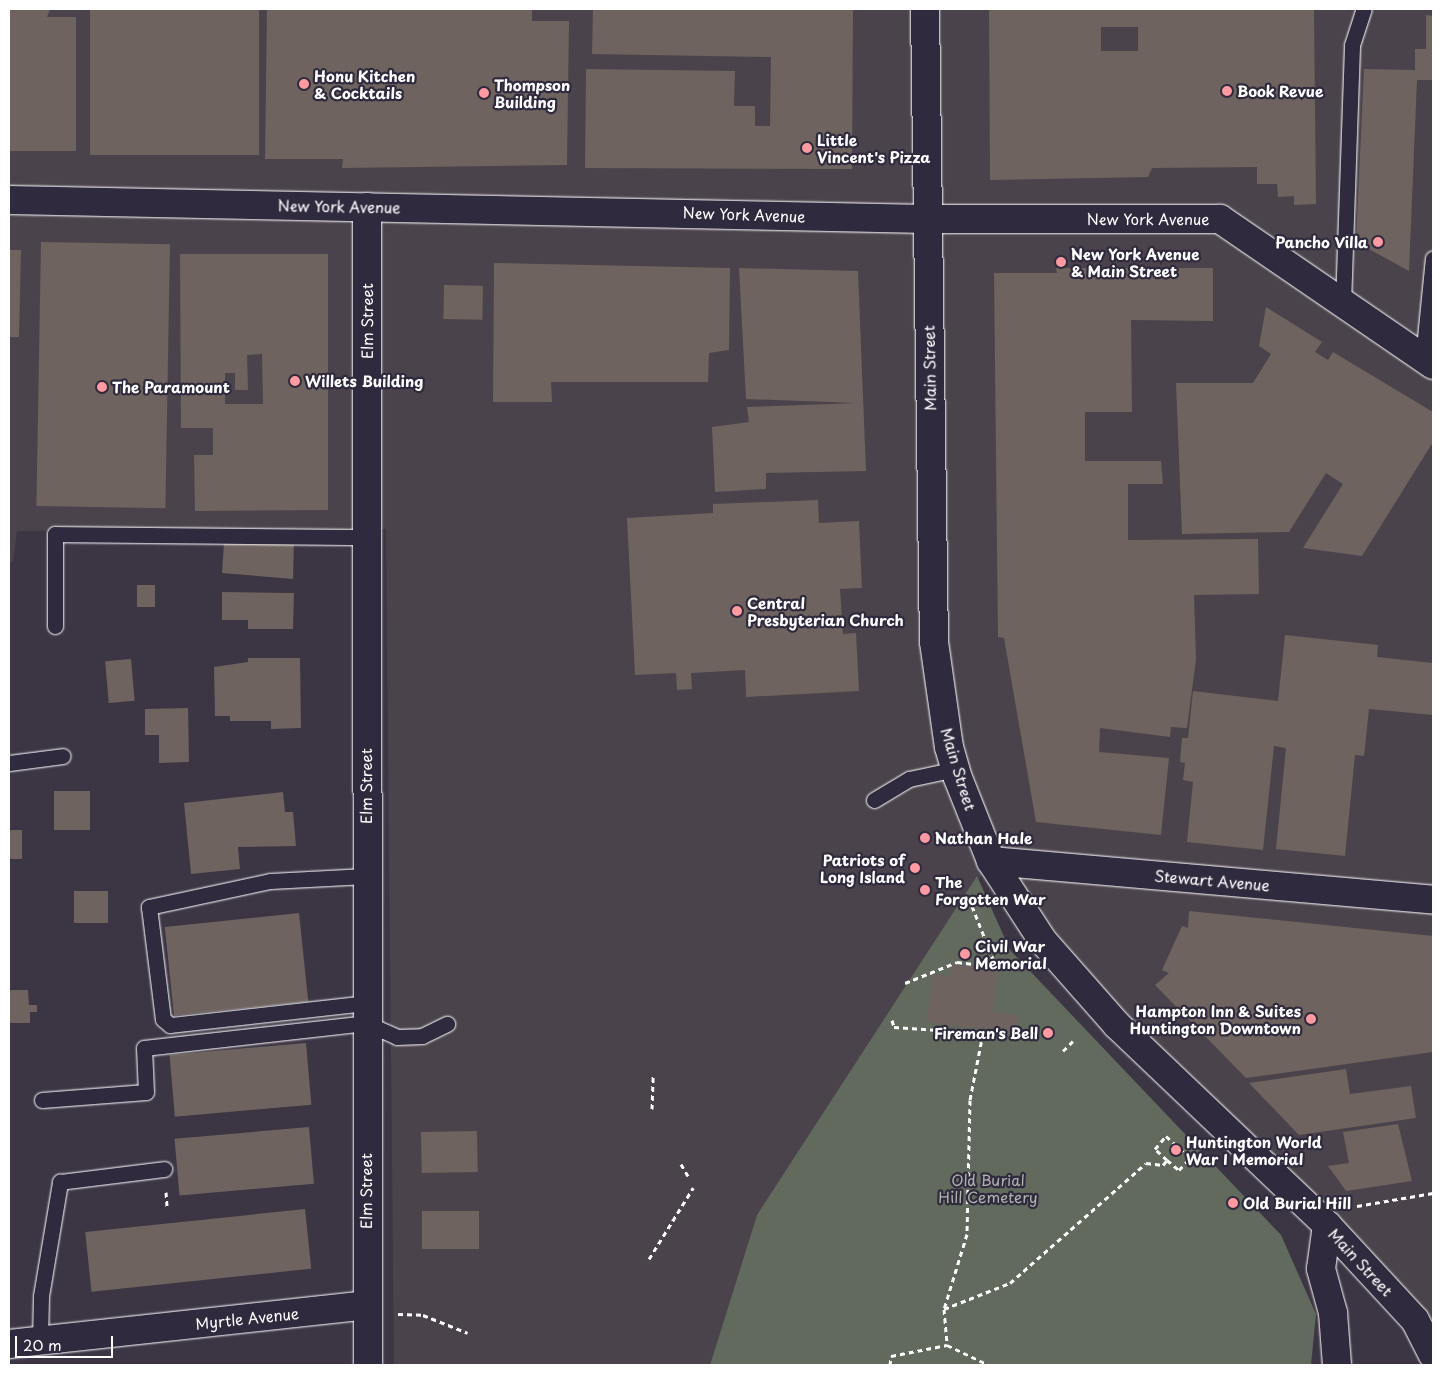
<!DOCTYPE html>
<html>
<head>
<meta charset="utf-8">
<style>
	body { margin:0 }
	#map { position:relative; width:1442px; height:1374px; overflow:hidden; background:#3c3544; font-family:"Playpen Sans",sans-serif }
	div>[style] { position:absolute }
	.built>* { inset:0; background:#4b434c }
	.green>* { inset:0; background:#626a5e }
	.building>* { inset:0; background:#6e635e; transform-origin:0 0 }
	.path>* { height:3px; margin-top:-1.5px; transform-origin:0; background:repeating-linear-gradient(90deg,#fff 0 5px,transparent 0 9px) }
	.roads { filter:drop-shadow(0 0 1px #fff) drop-shadow(0 0 1px #fff) }
	.service>* { height:15px; margin:-7.5px; padding:0 7.5px; transform-origin:7.5px; border-radius:7.5px; background:#2f2a3d }
	.minor>* { height:28px; margin:-14px; padding:0 14px; transform-origin:14px; border-radius:14px; background:#2f2a3d }
	.tertiary>* { height:28px; margin:-14px; padding:0 14px; transform-origin:14px; border-radius:14px; background:#2f2a3d }
	.primary>* { height:28px; margin:-14px; padding:0 14px; transform-origin:14px; border-radius:14px; background:#2f2a3d }
	.dots>* { width:14px; height:14px; translate:-50% -50%; box-sizing:border-box; border:2px solid #2f2a3d; border-radius:50% }
	span { translate:-50% -50%; white-space:nowrap; text-align:center; line-height:1.15; -webkit-text-stroke:4.5px #2f2a3d; paint-order:stroke }
	.poi-label { font-size:15px; color:#fff; font-weight:700 }
	.left { translate:0 -50%; text-align:left }
	.right { translate:-100% -50%; text-align:right }
	.street-label { font-size:15px; color:#fff }
	.park-label { font-size:15px; color:#b0b4ae }
	.frame { position:absolute; inset:0; border:10px solid #fff; pointer-events:none }
	.scale { position:absolute; left:15px; top:1336px; width:98px; height:22px; box-sizing:border-box; border:2px solid #fff; border-top:0; padding-left:6px; font-size:15px; line-height:18px; white-space:nowrap; color:#fff; -webkit-text-stroke:4px #2f2a3d; paint-order:stroke }
</style>
</head>
<body>
<div id="map">
	<div class="built">
		<i style="clip-path:polygon(9px 9px,1433px 9px,1433px 1365px,1415px 1320px,1119px 1021px,991px 861px,757px 1215px,710px 1365px,394px 1365px,386px 529px,17px 531px,13px 562px,9px 562px)"></i>
	</div>
	<div class="green">
		<i style="clip-path:polygon(977px 876px,1010px 950px,1281px 1235px,1316px 1314px,1311px 1365px,710px 1365px,757px 1215px)"></i>
	</div>
	<div class="building">
		<i style="clip-path:polygon(9px 9px,50px 9px,47px 17px,76px 17px,76px 151px,9px 151px)"></i>
		<i style="left:90px;top:9px;width:169px;height:146px"></i>
		<i style="clip-path:polygon(267px 9px,532px 9px,532px 21px,569px 21px,567px 165px,342px 168px,343px 159px,265px 159px)"></i>
		<i style="clip-path:polygon(593px 9px,853px 9px,852px 169px,585px 168px,586px 69px,735px 71px,734px 106px,755px 106px,755px 126px,770px 126px,771px 57px,592px 54px)"></i>
		<i style="clip-path:polygon(evenodd,989px 9px,1314px 10px,1316px 204px,1294px 205px,1294px 196px,1278px 197px,1277px 184px,1257px 184px,1257px 167px,1152px 168px,1148px 177px,990px 180px,989px 9px,1101px 27px,1138px 27px,1138px 51px,1101px 51px,1101px 27px)"></i>
		<i style="clip-path:polygon(1426px 15px,1433px 16px,1433px 80px,1417px 80px,1409px 271px,1356px 242px,1364px 69px,1415px 70px,1415px 49px,1426px 49px)"></i>
		<i style="left:41px;top:242px;width:129px;height:264px;rotate:1deg"></i>
		<i style="clip-path:polygon(9px 250px,21px 250px,19px 337px,9px 337px)"></i>
		<i style="clip-path:polygon(evenodd,180px 254px,328px 254px,328px 510px,195px 511px,194px 455px,213px 455px,213px 428px,181px 428px,180px 254px,262px 354px,263px 404px,225px 404px,225px 373px,235px 373px,235px 390px,248px 390px,247px 355px,262px 354px)"></i>
		<i style="clip-path:polygon(494px 263px,730px 268px,729px 350px,709px 353px,708px 382px,551px 382px,552px 402px,493px 402px)"></i>
		<i style="clip-path:polygon(739px 268px,858px 271px,866px 471px,766px 473px,766px 489px,715px 492px,712px 427px,749px 422px,747px 407px,856px 403px,746px 399px)"></i>
		<i style="clip-path:polygon(1056px 268px,1213px 268px,1213px 321px,1131px 320px,1132px 412px,1085px 412px,1085px 461px,1161px 461px,1163px 484px,1128px 484px,1128px 540px,1258px 539px,1259px 594px,1194px 595px,1196px 659px,1187px 728px,1171px 727px,1170px 737px,1100px 728px,1099px 752px,1169px 758px,1161px 835px,1036px 822px,1004px 638px,998px 637px,994px 273px,1057px 273px)"></i>
		<i style="left:444px;top:285px;width:39px;height:34px;rotate:1deg"></i>
		<i style="clip-path:polygon(1266px 307px,1322px 342px,1315px 352px,1328px 360px,1333px 352px,1433px 412px,1433px 442px,1362px 556px,1303px 548px,1343px 484px,1326px 473px,1289px 532px,1182px 534px,1176px 383px,1253px 383px,1271px 354px,1259px 346px)"></i>
		<i style="clip-path:polygon(818px 500px,819px 523px,859px 521px,862px 588px,840px 589px,843px 634px,856px 633px,859px 691px,746px 697px,745px 670px,691px 673px,692px 689px,677px 690px,676px 673px,635px 675px,627px 518px,713px 513px,713px 504px)"></i>
		<i style="clip-path:polygon(247px 540px,294px 542px,293px 579px,222px 573px,224px 543px,247px 544px)"></i>
		<i style="left:137px;top:585px;width:18px;height:22px"></i>
		<i style="clip-path:polygon(222px 592px,294px 593px,293px 629px,248px 629px,248px 620px,222px 620px)"></i>
		<i style="clip-path:polygon(1285px 635px,1378px 645px,1377px 657px,1433px 663px,1433px 715px,1369px 709px,1364px 756px,1355px 755px,1345px 856px,1276px 849px,1286px 748px,1274px 746px,1263px 850px,1187px 842px,1193px 782px,1183px 780px,1185px 763px,1180px 762px,1182px 738px,1188px 738px,1193px 691px,1278px 701px)"></i>
		<i style="clip-path:polygon(248px 658px,300px 658px,301px 728px,271px 729px,271px 721px,230px 721px,230px 716px,215px 716px,214px 667px,248px 662px)"></i>
		<i style="left:131px;top:659px;width:42px;height:26px;rotate:85deg"></i>
		<i style="clip-path:polygon(188px 708px,189px 762px,159px 763px,159px 735px,145px 735px,145px 709px)"></i>
		<i style="left:54px;top:791px;width:36px;height:39px"></i>
		<i style="clip-path:polygon(283px 792px,285px 812px,293px 812px,296px 846px,238px 847px,240px 869px,191px 874px,184px 803px)"></i>
		<i style="left:9px;top:830px;width:13px;height:29px"></i>
		<i style="left:74px;top:891px;width:34px;height:32px"></i>
		<i style="clip-path:polygon(1189px 911px,1433px 936px,1433px 1052px,1246px 1078px,1155px 985px,1169px 973px,1162px 970px,1182px 926px,1188px 928px)"></i>
		<i style="left:299px;top:913px;width:89px;height:135px;rotate:84deg"></i>
		<i style="clip-path:polygon(952px 964px,998px 970px,992px 1012px,1019px 1015px,1016px 1034px,926px 1022px,933px 974px,950px 976px)"></i>
		<i style="clip-path:polygon(9px 990px,28px 990px,29px 1005px,37px 1005px,37px 1012px,30px 1012px,30px 1023px,9px 1023px)"></i>
		<i style="left:306px;top:1043px;width:62px;height:137px;rotate:85deg"></i>
		<i style="clip-path:polygon(1346px 1069px,1350px 1094px,1411px 1086px,1416px 1118px,1299px 1135px,1249px 1083px)"></i>
		<i style="clip-path:polygon(1398px 1124px,1412px 1181px,1346px 1191px,1328px 1166px,1349px 1163px,1343px 1132px)"></i>
		<i style="left:309px;top:1127px;width:57px;height:135px;rotate:85deg"></i>
		<i style="left:477px;top:1131px;width:41px;height:56px;rotate:89deg"></i>
		<i style="left:305px;top:1209px;width:60px;height:221px;rotate:84deg"></i>
		<i style="left:479px;top:1211px;width:38px;height:57px;rotate:90deg"></i>
	</div>
	<div class="path">
		<i style="left:972px;top:906px;width:57px;rotate:68.4deg"></i>
		<i style="left:993px;top:959px;width:10px;rotate:96deg"></i>
		<i style="left:905px;top:983px;width:56px;rotate:-22deg"></i>
		<i style="left:957px;top:962px;width:35px;rotate:7deg"></i>
		<i style="left:892px;top:1020px;width:7px;rotate:74deg"></i>
		<i style="left:894px;top:1027px;width:89px;rotate:3.9deg"></i>
		<i style="left:983px;top:1033px;width:68px;rotate:101deg"></i>
		<i style="left:970px;top:1100px;width:134px;rotate:91.3deg"></i>
		<i style="left:967px;top:1234px;width:78px;rotate:107deg"></i>
		<i style="left:944px;top:1309px;width:36px;rotate:85deg"></i>
		<i style="left:1063px;top:1051px;width:14px;rotate:-45deg"></i>
		<i style="left:652px;top:1109px;width:35px;rotate:-88deg"></i>
		<i style="left:1167px;top:1160px;width:16px;rotate:-137deg"></i>
		<i style="left:1155px;top:1149px;width:17px;rotate:-50deg"></i>
		<i style="left:1166px;top:1136px;width:12px;rotate:42deg"></i>
		<i style="left:681px;top:1164px;width:14px;rotate:60deg"></i>
		<i style="left:166px;top:1192px;width:15px;rotate:86deg"></i>
		<i style="left:1357px;top:1206px;width:77px;rotate:-9.7deg"></i>
		<i style="left:649px;top:1259px;width:84px;rotate:-58.2deg"></i>
		<i style="left:944px;top:1309px;width:71px;rotate:-21.5deg"></i>
		<i style="left:1010px;top:1283px;width:181px;rotate:-41.4deg"></i>
		<i style="left:1146px;top:1163px;width:17px;rotate:7deg"></i>
		<i style="left:1163px;top:1165px;width:6px;rotate:-51deg"></i>
		<i style="left:1167px;top:1160px;width:16px;rotate:40deg"></i>
		<i style="left:1179px;top:1170px;width:16px;rotate:-47deg"></i>
		<i style="left:1190px;top:1158px;width:10px;rotate:-135deg"></i>
		<i style="left:398px;top:1314px;width:25px;rotate:2deg"></i>
		<i style="left:423px;top:1315px;width:48px;rotate:21.8deg"></i>
		<i style="left:890px;top:1365px;width:9px;rotate:-84deg"></i>
		<i style="left:891px;top:1356px;width:57px;rotate:-11.1deg"></i>
		<i style="left:947px;top:1345px;width:47px;rotate:25.5deg"></i>
	</div>
	<div class="roads">
		<div class="service">
			<i style="left:1343px;top:304px;width:259px;rotate:-88deg"></i>
			<i style="left:1352px;top:45px;width:38px;rotate:-72deg"></i>
			<i style="left:1423px;top:358px;width:100px;rotate:-84.3deg"></i>
			<i style="left:55px;top:626px;width:92px;rotate:-90deg"></i>
			<i style="left:55px;top:534px;width:311px;rotate:0.6deg"></i>
			<i style="left:9px;top:763px;width:54px;rotate:-7.4deg"></i>
			<i style="left:874px;top:800px;width:41px;rotate:-31deg"></i>
			<i style="left:909px;top:779px;width:48px;rotate:-12deg"></i>
			<i style="left:366px;top:876px;width:96px;rotate:177deg"></i>
			<i style="left:270px;top:881px;width:124px;rotate:167.9deg"></i>
			<i style="left:149px;top:907px;width:113px;rotate:82.9deg"></i>
			<i style="left:163px;top:1019px;width:9px;rotate:41deg"></i>
			<i style="left:170px;top:1025px;width:198px;rotate:-6.4deg"></i>
			<i style="left:42px;top:1100px;width:104px;rotate:-4.4deg"></i>
			<i style="left:146px;top:1092px;width:44px;rotate:-92.6deg"></i>
			<i style="left:144px;top:1048px;width:223px;rotate:-6.4deg"></i>
			<i style="left:366px;top:1023px;width:34px;rotate:24deg"></i>
			<i style="left:397px;top:1037px;width:25px;rotate:-2deg"></i>
			<i style="left:422px;top:1036px;width:28px;rotate:-26deg"></i>
			<i style="left:40px;top:1340px;width:44px;rotate:-88.7deg"></i>
			<i style="left:41px;top:1296px;width:116px;rotate:-80.5deg"></i>
			<i style="left:60px;top:1182px;width:105px;rotate:-7.1deg"></i>
		</div>
		<div class="minor">
			<i style="left:367px;top:207px;width:1158px;rotate:89.95deg"></i>
			<i style="left:1327px;top:1225px;width:44px;rotate:97.8deg"></i>
			<i style="left:1321px;top:1269px;width:46px;rotate:74.7deg"></i>
			<i style="left:1333px;top:1313px;width:52px;rotate:85.6deg"></i>
			<i style="left:9px;top:1344px;width:359px;rotate:-6.2deg"></i>
		</div>
		<div class="tertiary">
			<i style="left:991px;top:861px;width:444px;rotate:5deg"></i>
		</div>
		<div class="primary">
			<i style="left:925px;top:9px;width:633px;rotate:89.19deg"></i>
			<i style="left:934px;top:642px;width:106px;rotate:81.9deg"></i>
			<i style="left:949px;top:747px;width:32px;rotate:74deg"></i>
			<i style="left:958px;top:778px;width:89px;rotate:68.3deg"></i>
			<i style="left:991px;top:861px;width:95px;rotate:57deg"></i>
			<i style="left:1043px;top:941px;width:112px;rotate:48.6deg"></i>
			<i style="left:1117px;top:1025px;width:290px;rotate:43.6deg"></i>
			<i style="left:1327px;top:1225px;width:129px;rotate:47.2deg"></i>
			<i style="left:1415px;top:1320px;width:39px;rotate:63deg"></i>
			<i style="left:9px;top:200px;width:918px;rotate:1.19deg"></i>
			<i style="left:927px;top:219px;width:293px"></i>
			<i style="left:1220px;top:219px;width:258px;rotate:34.4deg"></i>
		</div>
	</div>
	<div class="dots">
		<i style="left:304px;top:84px;background:#ff9aa2"></i>
		<i style="left:1227px;top:91px;background:#ff9aa2"></i>
		<i style="left:484px;top:93px;background:#ff9aa2"></i>
		<i style="left:807px;top:148px;background:#ff9aa2"></i>
		<i style="left:1378px;top:242px;background:#ff9aa2"></i>
		<i style="left:1061px;top:262px;background:#ff9aa2"></i>
		<i style="left:295px;top:381px;background:#ff9aa2"></i>
		<i style="left:102px;top:387px;background:#ff9aa2"></i>
		<i style="left:737px;top:611px;background:#ff9aa2"></i>
		<i style="left:925px;top:838px;background:#ff9aa2"></i>
		<i style="left:915px;top:868px;background:#ff9aa2"></i>
		<i style="left:925px;top:890px;background:#ff9aa2"></i>
		<i style="left:965px;top:954px;background:#ff9aa2"></i>
		<i style="left:1311px;top:1019px;background:#ff9aa2"></i>
		<i style="left:1048px;top:1033px;background:#ff9aa2"></i>
		<i style="left:1176px;top:1150px;background:#ff9aa2"></i>
		<i style="left:1233px;top:1203px;background:#ff9aa2"></i>
	</div>
	<div class="poi-label">
		<span class="left" style="left:314px;top:84px">Honu Kitchen<br>&amp; Cocktails</span>
		<span class="left" style="left:494px;top:93px">Thompson<br>Building</span>
		<span class="left" style="left:1237px;top:91px">Book Revue</span>
		<span class="left" style="left:817px;top:148px">Little<br>Vincent's Pizza</span>
		<span class="right" style="left:1368px;top:242px">Pancho Villa</span>
		<span class="left" style="left:1071px;top:262px">New York Avenue<br>&amp; Main Street</span>
		<span class="left" style="left:305px;top:381px">Willets Building</span>
		<span class="left" style="left:112px;top:387px">The Paramount</span>
		<span class="left" style="left:747px;top:611px">Central<br>Presbyterian Church</span>
		<span class="left" style="left:935px;top:838px">Nathan Hale</span>
		<span class="right" style="left:905px;top:868px">Patriots of<br>Long Island</span>
		<span class="left" style="left:935px;top:890px">The<br>Forgotten War</span>
		<span class="left" style="left:975px;top:954px">Civil War<br>Memorial</span>
		<span class="right" style="left:1301px;top:1019px">Hampton Inn &amp; Suites<br>Huntington Downtown</span>
		<span class="right" style="left:1038px;top:1033px">Fireman's Bell</span>
		<span class="left" style="left:1186px;top:1150px">Huntington World<br>War I Memorial</span>
		<span class="left" style="left:1243px;top:1203px">Old Burial Hill</span>
	</div>
	<div class="street-label">
		<span style="left:339px;top:206px;rotate:1deg">New York Avenue</span>
		<span style="left:744px;top:214px;rotate:2deg">New York Avenue</span>
		<span style="left:1148px;top:219px">New York Avenue</span>
		<span style="left:367px;top:321px;rotate:-90deg">Elm Street</span>
		<span style="left:929px;top:368px;rotate:-91deg">Main Street</span>
		<span style="left:959px;top:769px;rotate:73deg">Main Street</span>
		<span style="left:366px;top:786px;rotate:-90deg">Elm Street</span>
		<span style="left:1212px;top:880px;rotate:5deg">Stewart Avenue</span>
		<span style="left:366px;top:1191px;rotate:-90deg">Elm Street</span>
		<span style="left:1361px;top:1262px;rotate:47deg">Main Street</span>
		<span style="left:247px;top:1318px;rotate:-6deg">Myrtle Avenue</span>
	</div>
	<div class="park-label">
		<span style="left:988px;top:1188px">Old Burial<br>Hill Cemetery</span>
	</div>
	<div class="frame"></div>
	<div class="scale">20 m</div>
</div>
</body>
</html>
